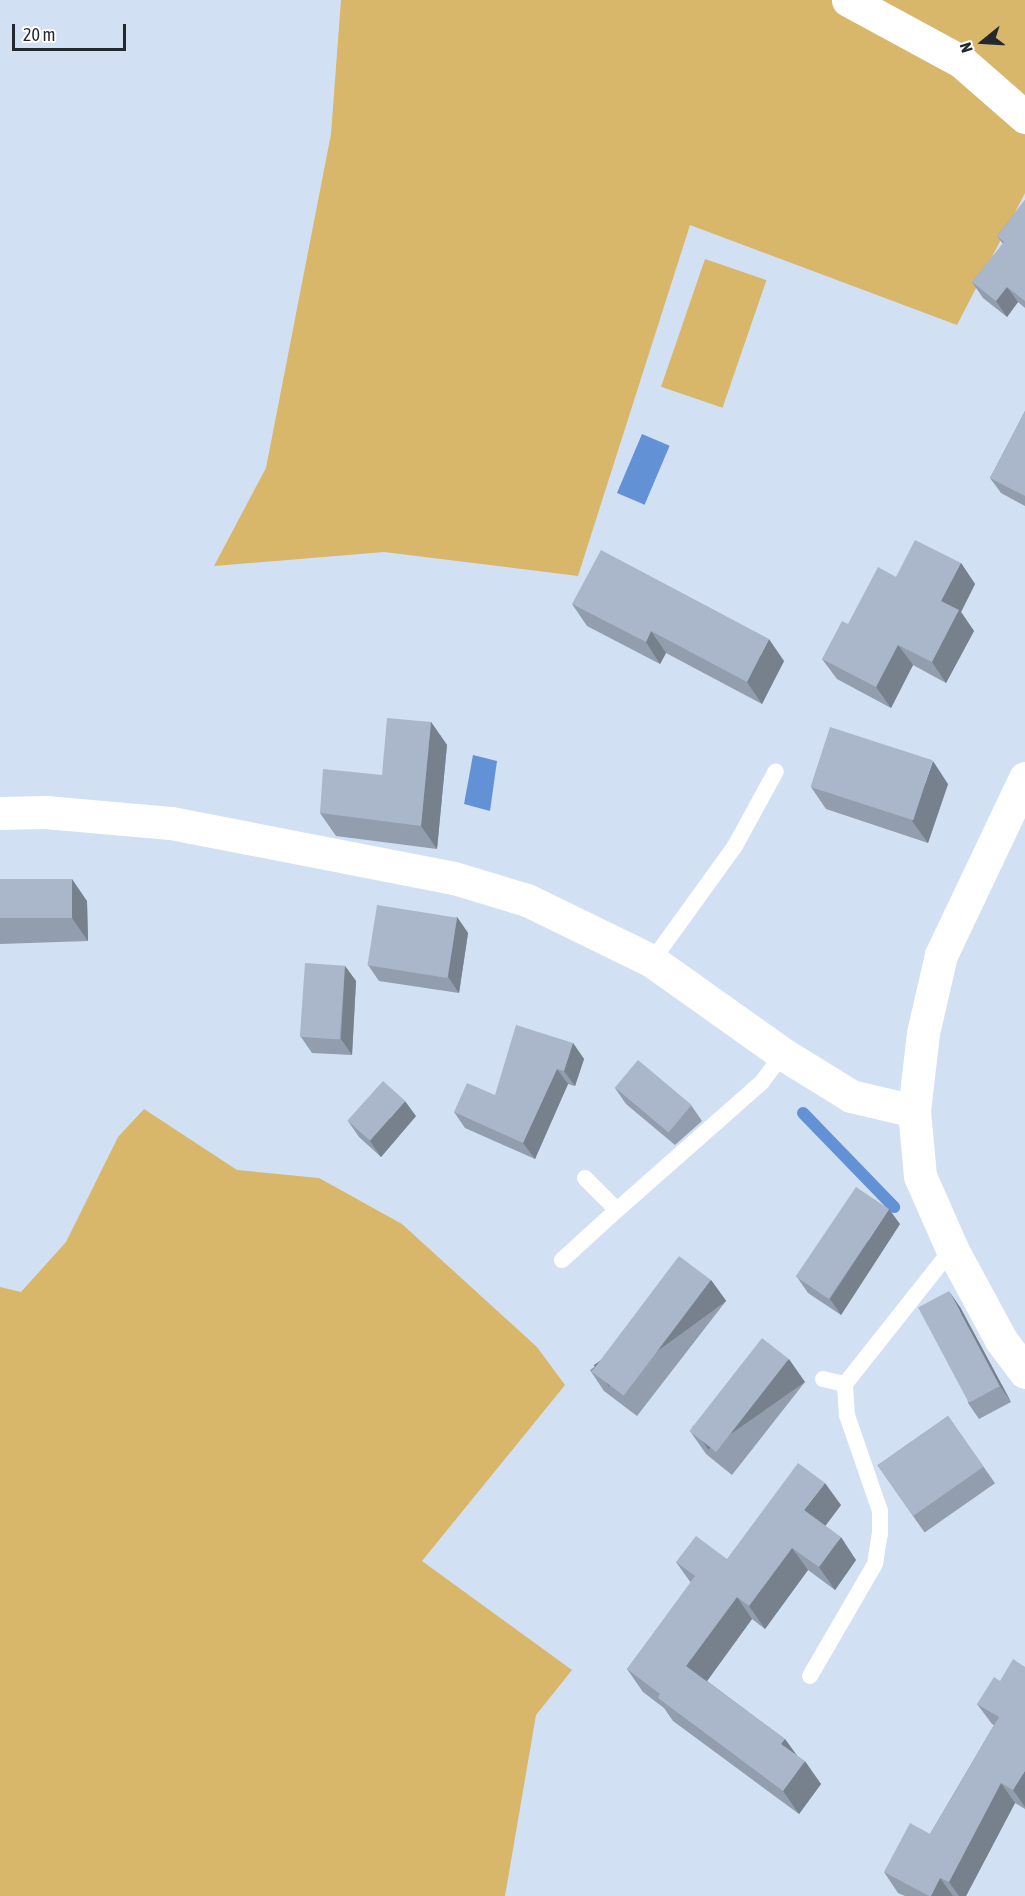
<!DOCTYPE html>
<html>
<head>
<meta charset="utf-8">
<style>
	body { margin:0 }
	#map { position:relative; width:1025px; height:1896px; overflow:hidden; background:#d2e0f4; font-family:"Asap Condensed",sans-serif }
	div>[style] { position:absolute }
	.green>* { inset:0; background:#d8b66a; transform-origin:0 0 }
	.water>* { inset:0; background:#6292d5; transform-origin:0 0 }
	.stream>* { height:12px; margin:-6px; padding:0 6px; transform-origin:6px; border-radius:6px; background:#6292d5 }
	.service>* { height:16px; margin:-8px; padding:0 8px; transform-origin:8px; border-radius:8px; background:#fff }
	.minor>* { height:33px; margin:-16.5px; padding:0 16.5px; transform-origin:16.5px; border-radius:16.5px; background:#fff }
	.wall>* { inset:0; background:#929dae; transform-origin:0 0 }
	.shaded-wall>* { inset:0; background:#77808d; transform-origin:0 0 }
	.building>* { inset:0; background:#aab7ca; transform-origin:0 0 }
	span { translate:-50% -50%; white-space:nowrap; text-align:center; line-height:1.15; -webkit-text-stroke:6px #fff; paint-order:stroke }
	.north { position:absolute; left:953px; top:12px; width:60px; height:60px; -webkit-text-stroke:4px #fff; paint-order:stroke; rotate:252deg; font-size:16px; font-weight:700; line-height:24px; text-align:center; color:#242930 }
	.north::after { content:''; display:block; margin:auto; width:21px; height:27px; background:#242930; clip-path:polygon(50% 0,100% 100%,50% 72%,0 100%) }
	.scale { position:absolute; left:12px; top:24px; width:114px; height:27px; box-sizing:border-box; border:3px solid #242930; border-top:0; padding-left:8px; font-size:18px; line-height:21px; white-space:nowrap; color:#242930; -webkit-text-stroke:4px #fff; paint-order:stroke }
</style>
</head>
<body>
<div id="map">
	<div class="green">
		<i style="clip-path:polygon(341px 0,1025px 0,1025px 193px,957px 325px,690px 225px,578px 576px,384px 552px,214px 566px,266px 468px,331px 134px)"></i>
		<i style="left:705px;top:259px;width:65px;height:135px;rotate:19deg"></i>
		<i style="clip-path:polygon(144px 1109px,237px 1170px,319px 1178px,402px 1224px,537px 1347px,565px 1385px,422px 1561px,572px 1670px,536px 1715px,505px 1896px,0 1896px,0 1287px,21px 1292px,66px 1242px,118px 1137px)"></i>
	</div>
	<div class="water">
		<i style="left:642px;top:434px;width:30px;height:64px;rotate:23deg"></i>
		<i style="clip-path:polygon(473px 755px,497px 761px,490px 811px,464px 804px)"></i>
	</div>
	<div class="stream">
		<i style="left:803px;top:1113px;width:131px;rotate:45.9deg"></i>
	</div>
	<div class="service">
		<i style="left:652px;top:961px;width:142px;rotate:-54.2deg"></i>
		<i style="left:735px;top:846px;width:85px;rotate:-61.3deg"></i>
		<i style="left:585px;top:1178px;width:45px;rotate:45deg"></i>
		<i style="left:617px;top:1210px;width:193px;rotate:-41.4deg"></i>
		<i style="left:762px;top:1082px;width:35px;rotate:-53deg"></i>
		<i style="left:562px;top:1260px;width:74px;rotate:-42.3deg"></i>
		<i style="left:823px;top:1379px;width:23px;rotate:13deg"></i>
		<i style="left:810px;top:1676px;width:129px;rotate:-59.9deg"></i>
		<i style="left:875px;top:1564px;width:30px;rotate:-81deg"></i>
		<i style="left:880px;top:1534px;width:23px;rotate:-90deg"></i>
		<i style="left:880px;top:1511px;width:102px;rotate:-109deg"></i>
		<i style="left:847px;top:1415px;width:31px;rotate:-94deg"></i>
		<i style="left:845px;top:1384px;width:172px;rotate:-51.6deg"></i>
	</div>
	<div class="minor">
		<i style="left:848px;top:0;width:130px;rotate:28.5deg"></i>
		<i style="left:962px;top:62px;width:84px;rotate:41.1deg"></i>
		<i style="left:1025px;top:778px;width:196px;rotate:115.4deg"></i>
		<i style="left:941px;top:955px;width:80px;rotate:103deg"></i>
		<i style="left:923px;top:1033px;width:79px;rotate:96.6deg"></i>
		<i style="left:914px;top:1111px;width:65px;rotate:84.7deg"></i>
		<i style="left:920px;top:1176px;width:80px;rotate:66.3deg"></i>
		<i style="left:952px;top:1249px;width:103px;rotate:61.7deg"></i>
		<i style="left:1001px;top:1340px;width:40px;rotate:53deg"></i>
		<i style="left:0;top:813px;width:45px;rotate:-1.3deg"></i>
		<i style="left:45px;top:812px;width:126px;rotate:5deg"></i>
		<i style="left:171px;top:823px;width:288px;rotate:11deg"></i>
		<i style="left:454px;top:878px;width:76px;rotate:16.8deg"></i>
		<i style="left:527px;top:900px;width:139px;rotate:26deg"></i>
		<i style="left:652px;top:961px;width:161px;rotate:35.4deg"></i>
		<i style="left:783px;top:1054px;width:80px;rotate:31.7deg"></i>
		<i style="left:851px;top:1096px;width:65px;rotate:13.4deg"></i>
	</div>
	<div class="wall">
		<i style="clip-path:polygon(1025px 200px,1025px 308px,1018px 302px,1007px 317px,983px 298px,972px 282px,1003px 244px,997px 236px)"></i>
		<i style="clip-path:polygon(1025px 411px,1025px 506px,1001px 493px,990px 478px)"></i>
		<i style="clip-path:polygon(961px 563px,975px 584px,961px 612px,974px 631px,946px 683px,913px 665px,891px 708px,837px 679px,822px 659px,848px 624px,896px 577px)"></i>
		<i style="clip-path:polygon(572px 604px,784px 661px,762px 704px,666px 653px,660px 664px,587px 626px)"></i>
		<i style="clip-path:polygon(431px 722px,447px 745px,437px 849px,336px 836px,320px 813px,382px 775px)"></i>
		<i style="clip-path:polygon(948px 784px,928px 843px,826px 809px,811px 787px)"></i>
		<i style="clip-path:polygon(0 881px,87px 901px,88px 941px,0 944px)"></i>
		<i style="clip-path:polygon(457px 917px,468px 933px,459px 993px,379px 981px,368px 965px)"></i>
		<i style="clip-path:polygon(345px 966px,356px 981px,352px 1055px,312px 1053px,301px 1037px)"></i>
		<i style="clip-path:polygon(573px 1043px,584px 1059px,575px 1086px,568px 1084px,535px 1159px,465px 1128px,454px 1112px,495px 1095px)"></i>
		<i style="clip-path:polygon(615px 1088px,691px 1105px,702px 1121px,675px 1145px,626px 1104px)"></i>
		<i style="clip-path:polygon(416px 1116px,381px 1157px,359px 1137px,348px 1121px)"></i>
		<i style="clip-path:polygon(900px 1224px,841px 1315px,808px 1293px,797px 1277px)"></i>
		<i style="clip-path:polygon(711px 1280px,726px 1301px,637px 1416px,604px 1391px,590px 1370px)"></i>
		<i style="clip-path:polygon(960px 1307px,1011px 1402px,979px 1419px,968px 1403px)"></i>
		<i style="clip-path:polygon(805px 1382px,732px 1475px,706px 1454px,690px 1431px)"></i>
		<i style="left:948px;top:1416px;width:82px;height:86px;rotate:55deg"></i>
		<i style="clip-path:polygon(841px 1505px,825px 1526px,856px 1560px,835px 1590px,808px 1570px,765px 1629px,752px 1619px,707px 1681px,785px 1739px,796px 1755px,821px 1784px,799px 1814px,673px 1721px,664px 1708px,643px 1692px,627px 1669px,691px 1583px,676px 1562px,727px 1559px)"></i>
		<i style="clip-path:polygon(1025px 1667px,1025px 1809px,1015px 1803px,966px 1896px,905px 1896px,898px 1893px,884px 1872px,930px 1834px,994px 1725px,992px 1724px,977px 1704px)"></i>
	</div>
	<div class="shaded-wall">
		<i style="clip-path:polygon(1007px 287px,1018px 302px,1007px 317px,996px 301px)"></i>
		<i style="clip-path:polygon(961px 563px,975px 584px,961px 612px,974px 631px,946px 683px,932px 662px,941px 601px)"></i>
		<i style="clip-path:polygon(651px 631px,666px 653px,660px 664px,646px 642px)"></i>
		<i style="clip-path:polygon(769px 639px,784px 661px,762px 704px,747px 682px)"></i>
		<i style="clip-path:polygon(898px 645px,913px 665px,891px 708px,876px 687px)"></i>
		<i style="clip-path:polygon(431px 722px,447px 745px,437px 849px,421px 826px)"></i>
		<i style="clip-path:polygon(933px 761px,948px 784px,928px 843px,912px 821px)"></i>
		<i style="clip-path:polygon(72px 879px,87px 901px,88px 941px,72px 918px)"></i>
		<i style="clip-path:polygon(457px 917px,468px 933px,459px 993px,448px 977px)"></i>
		<i style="clip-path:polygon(345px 966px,356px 981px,352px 1055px,341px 1039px)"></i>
		<i style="clip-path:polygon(573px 1043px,584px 1059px,575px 1086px,564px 1071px)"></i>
		<i style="clip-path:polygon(557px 1069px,568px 1084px,535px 1159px,523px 1143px)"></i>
		<i style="clip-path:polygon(405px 1101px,416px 1116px,381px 1157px,370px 1141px)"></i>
		<i style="clip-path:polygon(889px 1209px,900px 1224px,841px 1315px,830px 1299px)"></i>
		<i style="left:711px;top:1280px;width:26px;height:145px;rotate:54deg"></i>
		<i style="clip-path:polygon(949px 1291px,960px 1307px,1011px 1402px,1000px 1386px)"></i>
		<i style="left:789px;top:1359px;width:28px;height:118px;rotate:55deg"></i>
		<i style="clip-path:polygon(825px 1483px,841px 1505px,820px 1533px,804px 1510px)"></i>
		<i style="clip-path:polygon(841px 1537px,856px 1560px,835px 1590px,819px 1567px)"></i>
		<i style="clip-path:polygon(792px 1548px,808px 1570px,765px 1629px,749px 1606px)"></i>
		<i style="clip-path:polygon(737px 1597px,752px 1619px,702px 1688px,686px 1666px)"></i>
		<i style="clip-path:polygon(785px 1739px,801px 1761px,781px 1744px)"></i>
		<i style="clip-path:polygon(805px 1761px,821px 1784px,799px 1814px,783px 1791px)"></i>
		<i style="clip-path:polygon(1025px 1771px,1025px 1807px,1013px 1790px)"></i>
		<i style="clip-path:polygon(1001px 1783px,1015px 1803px,966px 1896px,959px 1896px,949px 1882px)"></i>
		<i style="clip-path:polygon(940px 1878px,953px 1896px,931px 1896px)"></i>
	</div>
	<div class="building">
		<i style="clip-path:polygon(1025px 200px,1025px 301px,1007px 287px,996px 301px,972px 282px,1004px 242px,997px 236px)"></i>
		<i style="clip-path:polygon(1025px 411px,1025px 496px,990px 478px)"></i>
		<i style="clip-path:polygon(915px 540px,961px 563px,941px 601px,959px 610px,932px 662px,898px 645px,876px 687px,822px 659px,842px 621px,848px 624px,878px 567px,896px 577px)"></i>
		<i style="clip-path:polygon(601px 550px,769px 639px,747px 682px,651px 631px,646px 642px,572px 604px)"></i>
		<i style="clip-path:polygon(387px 718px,431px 722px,421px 826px,320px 813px,323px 769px,382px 775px)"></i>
		<i style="left:830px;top:727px;width:108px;height:63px;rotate:18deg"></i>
		<i style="left:72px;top:879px;width:39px;height:72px;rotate:90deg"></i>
		<i style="left:377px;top:905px;width:81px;height:61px;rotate:9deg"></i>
		<i style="left:305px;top:963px;width:40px;height:74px;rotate:4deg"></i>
		<i style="clip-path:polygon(516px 1025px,573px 1043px,564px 1071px,557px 1069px,523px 1143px,454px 1112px,467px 1083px,495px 1095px)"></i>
		<i style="left:638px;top:1060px;width:70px;height:36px;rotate:40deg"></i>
		<i style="left:383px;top:1081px;width:30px;height:53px;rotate:42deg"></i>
		<i style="left:856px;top:1187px;width:40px;height:108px;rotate:34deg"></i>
		<i style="left:679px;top:1256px;width:40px;height:145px;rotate:37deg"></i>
		<i style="left:949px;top:1291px;width:108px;height:35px;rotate:62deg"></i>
		<i style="left:762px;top:1338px;width:34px;height:118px;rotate:38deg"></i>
		<i style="left:948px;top:1416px;width:62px;height:86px;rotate:55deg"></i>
		<i style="clip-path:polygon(798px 1463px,825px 1483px,804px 1510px,841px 1537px,819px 1567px,792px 1548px,749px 1606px,737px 1597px,686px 1666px,785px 1739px,781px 1744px,805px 1761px,783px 1791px,658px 1698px,660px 1694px,627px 1669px,695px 1576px,676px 1562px,696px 1536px,727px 1559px)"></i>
		<i style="clip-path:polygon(1013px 1659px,1025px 1667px,1025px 1771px,1013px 1790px,1001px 1783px,949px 1882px,940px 1878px,931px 1896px,929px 1896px,884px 1872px,910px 1823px,930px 1834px,999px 1717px,977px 1704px,994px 1677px,1000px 1681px)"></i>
	</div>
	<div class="north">N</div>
	<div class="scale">20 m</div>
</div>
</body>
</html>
